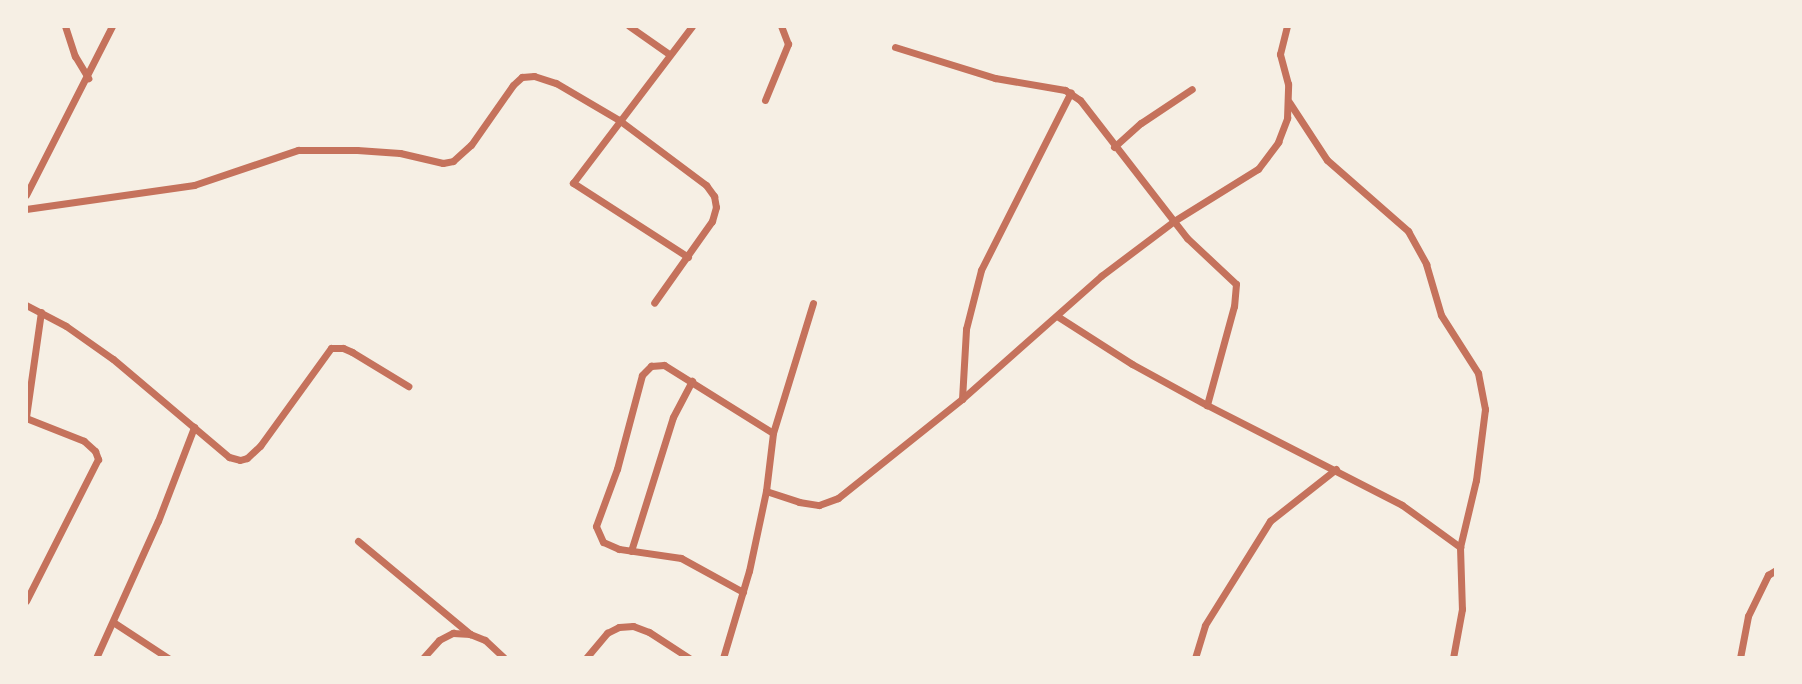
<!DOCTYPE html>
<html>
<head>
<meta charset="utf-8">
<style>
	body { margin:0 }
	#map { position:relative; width:1802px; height:684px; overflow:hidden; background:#f6efe4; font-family:"Asap Condensed",sans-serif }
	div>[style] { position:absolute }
	.minor>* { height:7px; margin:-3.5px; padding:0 3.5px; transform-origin:3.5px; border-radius:3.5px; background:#c5725c }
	span { translate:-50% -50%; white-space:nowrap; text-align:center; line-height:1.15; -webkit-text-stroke:5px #f6efe4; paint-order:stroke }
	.frame { position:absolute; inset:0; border:28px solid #f6efe4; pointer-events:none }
</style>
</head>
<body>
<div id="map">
	<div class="minor">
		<i style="left:65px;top:26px;width:32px;rotate:72deg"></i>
		<i style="left:75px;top:56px;width:26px;rotate:59deg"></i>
		<i style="left:629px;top:26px;width:49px;rotate:35deg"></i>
		<i style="left:895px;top:47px;width:105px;rotate:17.2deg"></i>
		<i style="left:995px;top:78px;width:71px;rotate:9.7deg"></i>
		<i style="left:1065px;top:90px;width:18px;rotate:34deg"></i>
		<i style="left:1080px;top:100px;width:175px;rotate:52.2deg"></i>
		<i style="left:1187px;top:238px;width:67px;rotate:43.2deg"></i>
		<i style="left:1236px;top:284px;width:22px;rotate:95deg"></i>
		<i style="left:1234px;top:306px;width:103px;rotate:105.3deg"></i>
		<i style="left:765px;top:100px;width:61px;rotate:-67.7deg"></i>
		<i style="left:788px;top:44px;width:19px;rotate:-111deg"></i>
		<i style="left:1289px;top:102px;width:69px;rotate:56.8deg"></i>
		<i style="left:1327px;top:160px;width:108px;rotate:41.2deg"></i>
		<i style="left:1408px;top:231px;width:38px;rotate:61deg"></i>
		<i style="left:1426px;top:264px;width:53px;rotate:73.6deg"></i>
		<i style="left:1441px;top:315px;width:69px;rotate:57.5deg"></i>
		<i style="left:1478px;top:373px;width:37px;rotate:79deg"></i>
		<i style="left:1485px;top:409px;width:72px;rotate:97.2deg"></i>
		<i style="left:1476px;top:480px;width:69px;rotate:103.4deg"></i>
		<i style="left:1460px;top:547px;width:62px;rotate:88.2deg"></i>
		<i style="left:1462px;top:609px;width:50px;rotate:100.4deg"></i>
		<i style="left:1114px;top:147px;width:36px;rotate:-42deg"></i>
		<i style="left:1141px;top:123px;width:61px;rotate:-33.7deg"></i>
		<i style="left:26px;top:195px;width:190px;rotate:-63deg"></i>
		<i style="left:26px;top:209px;width:170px;rotate:-8.1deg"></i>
		<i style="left:194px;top:185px;width:110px;rotate:-18.6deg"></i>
		<i style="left:298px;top:150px;width:59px"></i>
		<i style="left:357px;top:150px;width:43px;rotate:4deg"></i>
		<i style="left:400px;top:153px;width:44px;rotate:13.1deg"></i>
		<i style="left:443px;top:163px;width:10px;rotate:-11deg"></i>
		<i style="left:453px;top:161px;width:24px;rotate:-42deg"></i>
		<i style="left:471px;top:145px;width:73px;rotate:-55deg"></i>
		<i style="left:513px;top:85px;width:12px;rotate:-42deg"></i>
		<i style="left:522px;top:77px;width:12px;rotate:-5deg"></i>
		<i style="left:534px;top:76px;width:23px;rotate:18deg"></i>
		<i style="left:556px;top:83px;width:73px;rotate:30.4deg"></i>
		<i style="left:619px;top:120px;width:109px;rotate:36.8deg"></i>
		<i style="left:706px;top:185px;width:14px;rotate:54deg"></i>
		<i style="left:714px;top:196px;width:11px;rotate:80deg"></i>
		<i style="left:716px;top:207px;width:15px;rotate:106deg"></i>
		<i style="left:712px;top:221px;width:100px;rotate:125.3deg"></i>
		<i style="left:688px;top:257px;width:137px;rotate:-147.2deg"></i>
		<i style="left:573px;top:183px;width:197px;rotate:-52.8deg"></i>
		<i style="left:26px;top:305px;width:45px;rotate:27.7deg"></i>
		<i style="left:66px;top:326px;width:57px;rotate:35.1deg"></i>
		<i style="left:113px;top:359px;width:152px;rotate:40.2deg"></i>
		<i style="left:229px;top:457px;width:11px;rotate:15deg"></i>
		<i style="left:240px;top:460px;width:7px;rotate:-16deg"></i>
		<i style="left:247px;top:458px;width:18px;rotate:-43deg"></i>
		<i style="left:260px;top:446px;width:121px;rotate:-54.1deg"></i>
		<i style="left:331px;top:348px;width:12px"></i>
		<i style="left:343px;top:348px;width:10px;rotate:24deg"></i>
		<i style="left:352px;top:352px;width:66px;rotate:31.3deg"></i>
		<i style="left:1057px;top:316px;width:89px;rotate:32.6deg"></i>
		<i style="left:1132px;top:364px;width:85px;rotate:28.7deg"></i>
		<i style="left:1207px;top:405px;width:219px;rotate:27.1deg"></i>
		<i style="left:1402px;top:505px;width:72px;rotate:35.9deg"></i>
		<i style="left:962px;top:399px;width:70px;rotate:-86.7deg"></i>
		<i style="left:966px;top:329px;width:61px;rotate:-75.7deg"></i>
		<i style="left:981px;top:270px;width:199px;rotate:-63.2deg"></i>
		<i style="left:26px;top:417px;width:106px;rotate:-81.9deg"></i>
		<i style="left:26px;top:418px;width:62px;rotate:21.6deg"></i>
		<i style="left:84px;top:441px;width:15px;rotate:42deg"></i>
		<i style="left:95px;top:451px;width:9px;rotate:69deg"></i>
		<i style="left:98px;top:459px;width:159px;rotate:116.9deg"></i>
		<i style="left:766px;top:491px;width:35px;rotate:18deg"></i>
		<i style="left:799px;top:502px;width:20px;rotate:9deg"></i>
		<i style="left:819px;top:505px;width:20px;rotate:-20deg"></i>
		<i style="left:838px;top:498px;width:159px;rotate:-38.6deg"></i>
		<i style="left:962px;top:399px;width:186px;rotate:-41.5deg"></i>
		<i style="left:1101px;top:276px;width:91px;rotate:-37deg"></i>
		<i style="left:1174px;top:221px;width:99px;rotate:-31.8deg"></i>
		<i style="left:1258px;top:169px;width:34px;rotate:-53deg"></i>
		<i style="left:1278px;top:142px;width:26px;rotate:-69deg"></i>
		<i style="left:1287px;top:118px;width:34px;rotate:-88deg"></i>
		<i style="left:1288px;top:84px;width:31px;rotate:-105deg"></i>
		<i style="left:1280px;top:54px;width:29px;rotate:-76deg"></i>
		<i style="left:358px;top:541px;width:146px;rotate:39.7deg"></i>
		<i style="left:631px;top:551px;width:140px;rotate:-72.6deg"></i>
		<i style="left:673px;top:417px;width:41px;rotate:-62.2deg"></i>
		<i style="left:743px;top:592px;width:71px;rotate:-151.3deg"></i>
		<i style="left:681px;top:558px;width:63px;rotate:-171.7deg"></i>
		<i style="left:619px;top:549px;width:17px;rotate:-156deg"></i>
		<i style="left:603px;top:542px;width:17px;rotate:-114deg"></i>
		<i style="left:596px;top:526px;width:61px;rotate:-69.8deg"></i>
		<i style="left:617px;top:469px;width:97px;rotate:-75.1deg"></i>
		<i style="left:642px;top:375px;width:13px;rotate:-45deg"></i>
		<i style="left:651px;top:366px;width:13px;rotate:-4deg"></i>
		<i style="left:664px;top:365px;width:128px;rotate:32deg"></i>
		<i style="left:113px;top:622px;width:66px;rotate:33.2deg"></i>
		<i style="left:96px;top:658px;width:150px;rotate:-65.7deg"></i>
		<i style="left:158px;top:521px;width:101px;rotate:-69deg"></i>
		<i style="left:423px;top:658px;width:24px;rotate:-48deg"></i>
		<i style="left:439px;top:640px;width:16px;rotate:-27deg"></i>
		<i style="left:453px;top:633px;width:17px;rotate:3deg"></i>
		<i style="left:470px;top:634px;width:16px;rotate:22deg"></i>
		<i style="left:485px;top:640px;width:26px;rotate:43deg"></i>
		<i style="left:586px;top:658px;width:33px;rotate:-50deg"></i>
		<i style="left:607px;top:633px;width:13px;rotate:-27deg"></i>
		<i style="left:619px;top:627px;width:14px;rotate:-4deg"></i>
		<i style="left:633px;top:626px;width:17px;rotate:21deg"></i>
		<i style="left:649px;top:632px;width:48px;rotate:33deg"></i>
		<i style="left:723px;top:658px;width:91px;rotate:-73.4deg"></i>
		<i style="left:749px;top:571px;width:82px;rotate:-78deg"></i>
		<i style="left:766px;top:491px;width:58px;rotate:-83.1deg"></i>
		<i style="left:773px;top:433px;width:136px;rotate:-72.9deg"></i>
		<i style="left:1195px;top:658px;width:34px;rotate:-73deg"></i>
		<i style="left:1205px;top:625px;width:123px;rotate:-58deg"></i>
		<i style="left:1270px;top:521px;width:84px;rotate:-38.2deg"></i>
		<i style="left:1740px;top:658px;width:43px;rotate:-79.2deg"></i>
		<i style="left:1748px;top:616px;width:46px;rotate:-64deg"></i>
		<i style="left:1768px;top:575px;width:9px;rotate:-32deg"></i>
	</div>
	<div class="frame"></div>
</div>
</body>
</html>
